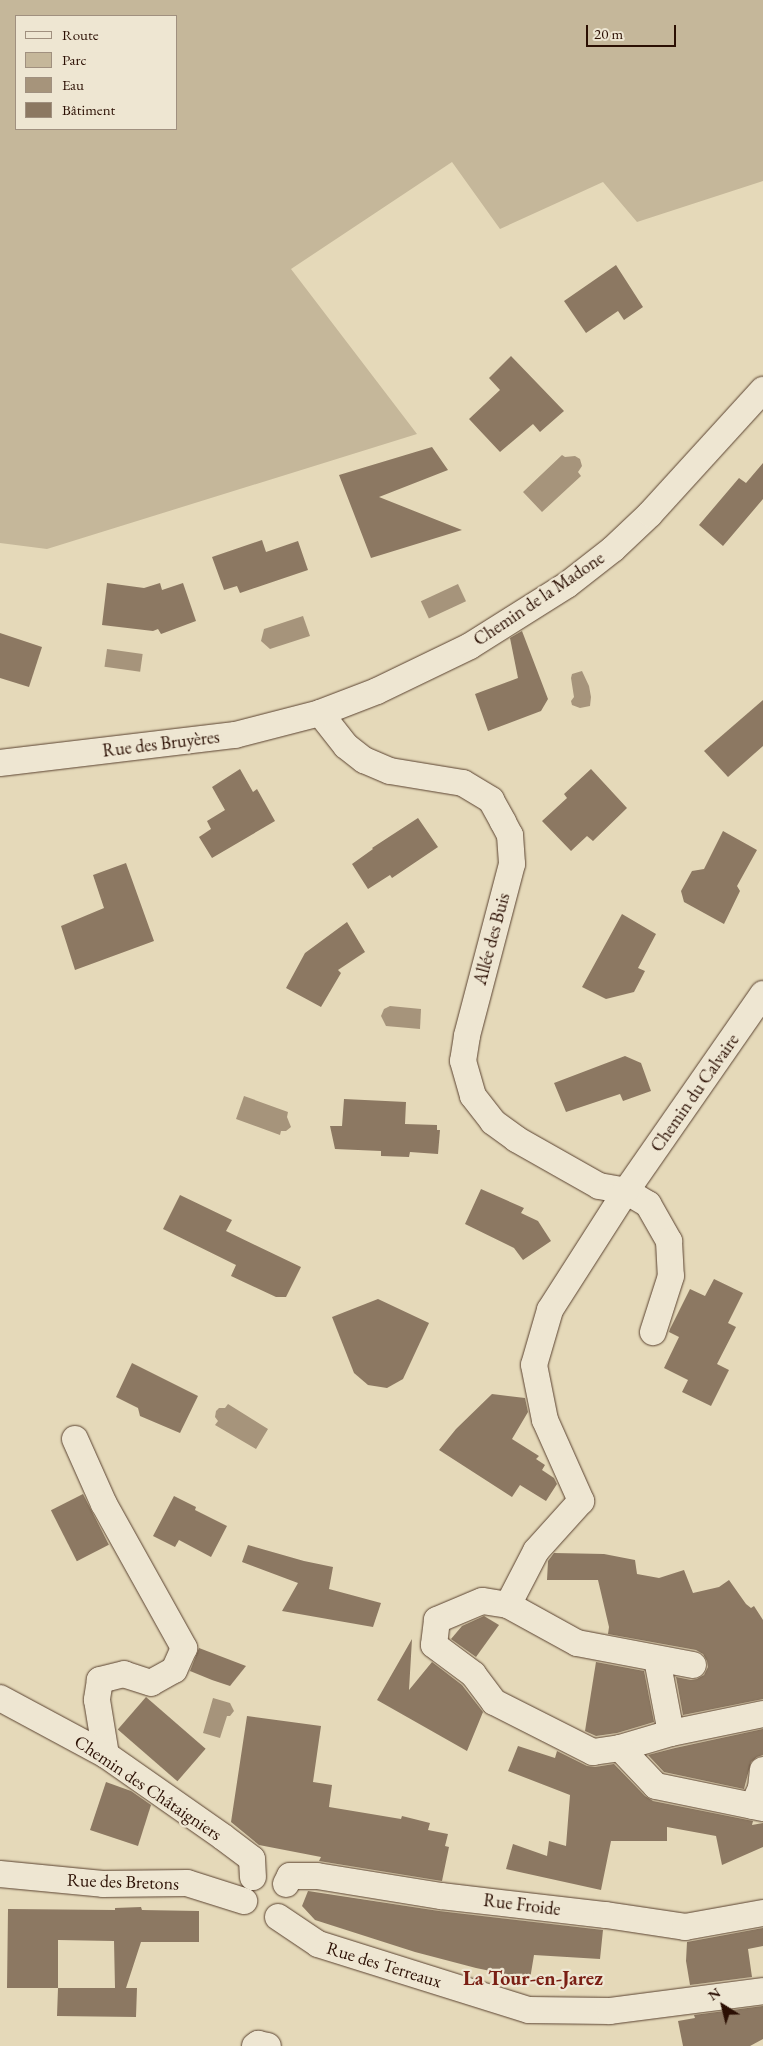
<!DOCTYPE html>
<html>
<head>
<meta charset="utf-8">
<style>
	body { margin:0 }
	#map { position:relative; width:763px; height:2046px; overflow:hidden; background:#e5d9b9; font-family:"EB Garamond",serif }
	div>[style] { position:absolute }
	.green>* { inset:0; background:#c5b79a }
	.water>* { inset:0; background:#a6947b; transform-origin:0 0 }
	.building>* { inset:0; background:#8c7862; transform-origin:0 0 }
	.roads { filter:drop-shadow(0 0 1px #5a4230) drop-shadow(0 0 1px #5a4230) }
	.minor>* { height:26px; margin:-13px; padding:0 13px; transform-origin:13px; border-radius:13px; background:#eee6d2 }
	span { translate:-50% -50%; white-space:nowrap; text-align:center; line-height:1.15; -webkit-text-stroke:4.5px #eee6d2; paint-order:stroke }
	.street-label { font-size:18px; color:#2b0f03 }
	.quarter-label { font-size:20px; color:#7a1f14; font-weight:700 }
	.legend { position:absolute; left:15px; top:15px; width:162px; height:115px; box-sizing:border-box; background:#eee6d2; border:1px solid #a0907f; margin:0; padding:6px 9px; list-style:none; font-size:15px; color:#2b0f03 }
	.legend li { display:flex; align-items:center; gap:10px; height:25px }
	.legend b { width:25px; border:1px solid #a0907f }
	.north { position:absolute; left:698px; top:1981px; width:50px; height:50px; -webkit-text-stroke:4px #eee6d2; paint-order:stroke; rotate:324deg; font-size:14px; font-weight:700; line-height:20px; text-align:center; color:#2b0f03 }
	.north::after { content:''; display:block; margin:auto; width:18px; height:22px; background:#2b0f03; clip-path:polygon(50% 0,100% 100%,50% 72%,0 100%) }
	.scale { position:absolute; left:586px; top:25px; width:90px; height:22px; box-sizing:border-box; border:2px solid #2b0f03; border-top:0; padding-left:6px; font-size:15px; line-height:18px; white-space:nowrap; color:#2b0f03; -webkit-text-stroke:4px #eee6d2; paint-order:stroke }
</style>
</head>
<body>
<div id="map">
	<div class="green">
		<i style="clip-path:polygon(evenodd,0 0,763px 0,763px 181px,637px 222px,603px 182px,500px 229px,452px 162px,291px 269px,417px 434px,47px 549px,0 543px,0 0,16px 16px,176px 16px,176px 129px,16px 129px,16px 16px)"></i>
	</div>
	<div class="water">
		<i style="clip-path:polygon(562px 455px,565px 457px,575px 456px,580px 459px,582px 466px,578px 472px,581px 476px,542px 512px,523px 492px)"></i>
		<i style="left:458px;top:584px;width:19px;height:41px;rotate:65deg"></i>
		<i style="clip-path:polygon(303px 616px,310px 636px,270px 649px,261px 641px,264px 629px)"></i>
		<i style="left:107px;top:649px;width:36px;height:18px;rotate:8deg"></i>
		<i style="clip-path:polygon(582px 671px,589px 686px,591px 697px,590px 706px,580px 708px,572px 705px,571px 701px,574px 697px,571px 678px,572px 674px)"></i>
		<i style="clip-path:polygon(390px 1006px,421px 1009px,420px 1029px,386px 1026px,381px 1016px,384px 1009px)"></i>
		<i style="clip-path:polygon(244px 1096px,288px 1112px,287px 1117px,291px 1127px,286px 1131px,281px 1131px,280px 1135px,236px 1119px)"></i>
		<i style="clip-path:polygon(228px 1404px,268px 1429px,256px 1449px,215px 1425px,218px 1421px,215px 1417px,216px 1411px,219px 1408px,225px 1408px)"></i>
		<i style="clip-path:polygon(213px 1698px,230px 1703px,234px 1711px,230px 1716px,227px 1716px,220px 1738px,203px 1733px)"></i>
	</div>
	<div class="building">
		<i style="clip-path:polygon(616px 265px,643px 307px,624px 320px,618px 311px,586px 333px,564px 301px)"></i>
		<i style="clip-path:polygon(511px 356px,564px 411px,540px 432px,533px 424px,500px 452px,469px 419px,500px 390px,489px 378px)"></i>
		<i style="clip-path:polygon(432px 447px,448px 470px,379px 497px,462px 530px,371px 558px,339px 475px)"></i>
		<i style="clip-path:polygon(763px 463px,763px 499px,723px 546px,699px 525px,739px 478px,746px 483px)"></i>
		<i style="clip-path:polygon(262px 540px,266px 552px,298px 541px,308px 570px,240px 593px,237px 586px,224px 590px,212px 557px)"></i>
		<i style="clip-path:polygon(107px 583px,144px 588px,160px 583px,162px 590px,183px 583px,196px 621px,161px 634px,158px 629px,153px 631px,102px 625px)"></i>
		<i style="clip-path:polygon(522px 631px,548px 699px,541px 711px,488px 731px,475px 694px,518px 678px,510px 638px)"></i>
		<i style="clip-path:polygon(0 633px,42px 647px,29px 687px,0 678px)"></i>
		<i style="clip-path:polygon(763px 700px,763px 746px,728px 777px,704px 751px)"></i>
		<i style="clip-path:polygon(240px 769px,253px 792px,257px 789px,275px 821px,212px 858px,199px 837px,211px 829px,207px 821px,225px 810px,212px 787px)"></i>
		<i style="clip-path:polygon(591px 769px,627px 808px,593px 841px,587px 836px,571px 851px,542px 821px,567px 798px,564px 794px)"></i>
		<i style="clip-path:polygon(418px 818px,438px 847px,392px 878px,390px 875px,368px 889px,352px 864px,373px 849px,372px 848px)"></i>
		<i style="clip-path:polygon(723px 831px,757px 850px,737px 886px,740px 891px,724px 924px,684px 902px,681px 891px,692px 871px,704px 869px)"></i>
		<i style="clip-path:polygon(126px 863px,154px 941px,75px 970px,61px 926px,104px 908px,93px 875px)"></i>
		<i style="clip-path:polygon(622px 914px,656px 934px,638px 968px,645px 971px,634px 992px,606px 999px,582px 987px)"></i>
		<i style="clip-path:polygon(347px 922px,365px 952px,338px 970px,341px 973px,321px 1007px,286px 988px,305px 953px)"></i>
		<i style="clip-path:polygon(625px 1056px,641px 1063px,651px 1091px,623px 1101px,620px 1094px,566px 1112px,554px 1083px)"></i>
		<i style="clip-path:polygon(344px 1099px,406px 1102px,405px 1124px,437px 1125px,437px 1130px,440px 1130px,438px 1154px,410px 1152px,409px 1157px,381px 1156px,381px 1151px,335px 1149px,330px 1126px,342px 1126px)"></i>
		<i style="clip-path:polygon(481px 1189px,524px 1208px,521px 1213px,538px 1221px,551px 1241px,523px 1260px,514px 1248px,465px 1224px)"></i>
		<i style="clip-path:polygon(180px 1195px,232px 1220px,226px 1231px,301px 1267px,286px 1297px,276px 1297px,231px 1276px,236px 1265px,163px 1229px)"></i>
		<i style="clip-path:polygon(714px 1279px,743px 1293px,728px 1323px,736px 1327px,717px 1364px,729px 1370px,711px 1406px,682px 1392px,688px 1380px,664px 1368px,679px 1337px,669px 1332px,670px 1329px,690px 1289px,705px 1296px)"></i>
		<i style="clip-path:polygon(378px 1299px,429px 1323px,403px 1379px,387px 1388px,368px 1385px,354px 1373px,332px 1317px)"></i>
		<i style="clip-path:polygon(132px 1363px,198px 1396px,180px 1433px,140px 1416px,138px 1408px,116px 1397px)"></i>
		<i style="clip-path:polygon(492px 1394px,525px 1398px,528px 1412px,512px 1439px,539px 1456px,536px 1459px,545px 1465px,542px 1470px,554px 1478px,557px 1484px,546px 1501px,520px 1485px,512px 1497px,439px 1450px,456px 1429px)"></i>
		<i style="left:83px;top:1494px;width:57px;height:36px;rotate:63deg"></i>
		<i style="clip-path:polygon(174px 1496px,196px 1507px,195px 1510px,227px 1526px,211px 1557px,179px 1540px,175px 1547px,153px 1536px)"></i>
		<i style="clip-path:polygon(248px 1545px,304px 1561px,333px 1567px,329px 1589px,381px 1603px,373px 1627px,282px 1611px,298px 1583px,242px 1562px)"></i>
		<i style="clip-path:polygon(554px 1553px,604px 1554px,635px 1560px,637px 1574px,659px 1578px,684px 1570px,693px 1593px,719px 1587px,729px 1580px,746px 1604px,751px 1608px,754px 1606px,763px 1620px,763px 1699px,683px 1715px,676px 1677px,691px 1680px,697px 1679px,704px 1675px,708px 1667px,707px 1661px,703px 1654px,696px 1650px,608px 1634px,609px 1627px,598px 1580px,547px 1580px,548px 1561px)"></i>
		<i style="clip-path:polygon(484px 1616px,499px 1625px,476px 1657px,451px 1639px,462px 1626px)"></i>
		<i style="clip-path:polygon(412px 1639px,409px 1690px,432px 1662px,462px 1685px,483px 1712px,467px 1751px,377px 1700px)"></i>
		<i style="clip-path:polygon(199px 1648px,246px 1666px,230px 1686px,212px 1680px,190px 1671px)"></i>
		<i style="clip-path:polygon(596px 1662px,644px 1671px,654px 1722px,617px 1733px,596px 1736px,585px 1731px)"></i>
		<i style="left:146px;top:1697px;width:79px;height:43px;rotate:41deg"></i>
		<i style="clip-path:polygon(247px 1716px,321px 1726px,313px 1782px,332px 1785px,329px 1807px,401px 1819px,402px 1816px,430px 1823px,428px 1830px,448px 1834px,445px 1846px,449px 1847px,442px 1881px,319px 1861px,321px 1857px,259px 1845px,231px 1822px)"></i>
		<i style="clip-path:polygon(763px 1729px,763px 1755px,757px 1757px,751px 1762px,744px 1789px,664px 1772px,648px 1755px,675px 1748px)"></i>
		<i style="clip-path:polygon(518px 1746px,555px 1758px,557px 1751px,587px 1766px,595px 1767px,614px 1764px,645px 1796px,653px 1801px,753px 1821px,752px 1825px,763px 1823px,763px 1847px,722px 1865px,716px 1836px,667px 1827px,667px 1841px,611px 1841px,601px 1890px,506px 1869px,513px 1844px,547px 1856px,549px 1841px,566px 1846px,570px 1795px,508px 1771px)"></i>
		<i style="clip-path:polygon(106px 1782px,131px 1791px,151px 1805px,138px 1846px,90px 1830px)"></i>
		<i style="clip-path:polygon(308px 1891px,439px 1911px,603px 1930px,600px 1959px,534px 1955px,530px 1979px,476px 1968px,415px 1952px,315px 1920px,302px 1906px)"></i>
		<i style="clip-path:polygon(evenodd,141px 1907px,142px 1910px,199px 1911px,199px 1942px,141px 1942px,126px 1988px,137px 1988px,136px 2017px,57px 2016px,58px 1988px,7px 1988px,8px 1909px,115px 1910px,115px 1908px,141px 1907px,58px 1940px,114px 1941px,115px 1988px,58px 1988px,58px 1940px)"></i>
		<i style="clip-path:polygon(763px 1928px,763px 1946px,748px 1949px,752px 1977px,690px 1985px,686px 1961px,687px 1942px)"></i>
		<i style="clip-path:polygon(763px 2006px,763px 2039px,750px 2046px,683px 2046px,678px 2021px,695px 2018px,694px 2015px)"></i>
	</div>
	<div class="roads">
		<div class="minor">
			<i style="left:320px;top:713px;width:42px;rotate:51.8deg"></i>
			<i style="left:346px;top:746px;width:23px;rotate:38deg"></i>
			<i style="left:364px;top:760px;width:28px;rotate:23deg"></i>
			<i style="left:390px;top:771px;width:74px;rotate:9.3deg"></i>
			<i style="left:463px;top:783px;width:33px;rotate:31deg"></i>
			<i style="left:491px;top:800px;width:25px;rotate:61deg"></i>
			<i style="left:503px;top:822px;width:15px;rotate:62deg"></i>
			<i style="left:510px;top:835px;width:29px;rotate:86deg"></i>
			<i style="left:512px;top:864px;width:178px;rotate:104.7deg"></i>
			<i style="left:467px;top:1036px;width:25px;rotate:99deg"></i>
			<i style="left:463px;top:1061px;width:36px;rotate:74deg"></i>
			<i style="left:473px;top:1096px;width:33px;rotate:52deg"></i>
			<i style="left:493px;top:1122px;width:29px;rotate:36deg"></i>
			<i style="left:516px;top:1139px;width:95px;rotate:29.5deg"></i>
			<i style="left:599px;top:1186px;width:27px;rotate:10deg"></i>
			<i style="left:626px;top:1191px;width:26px;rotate:31deg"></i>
			<i style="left:648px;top:1204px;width:43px;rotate:60.4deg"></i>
			<i style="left:669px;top:1241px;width:35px;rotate:87deg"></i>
			<i style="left:671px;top:1276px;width:59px;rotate:107.8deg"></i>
			<i style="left:0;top:763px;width:237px;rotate:-6.8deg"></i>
			<i style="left:235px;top:735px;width:88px;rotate:-14.5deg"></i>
			<i style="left:320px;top:713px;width:61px;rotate:-21.1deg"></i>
			<i style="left:377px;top:691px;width:103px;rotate:-25.8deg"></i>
			<i style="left:470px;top:646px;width:115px;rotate:-32.2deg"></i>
			<i style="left:567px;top:585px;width:58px;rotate:-38deg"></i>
			<i style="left:613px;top:549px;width:51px;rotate:-43.4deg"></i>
			<i style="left:650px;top:514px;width:168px;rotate:-47.7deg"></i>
			<i style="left:763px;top:994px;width:240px;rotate:124.8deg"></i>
			<i style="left:626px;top:1191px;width:141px;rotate:122.6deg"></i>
			<i style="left:550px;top:1310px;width:57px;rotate:106.2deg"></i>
			<i style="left:534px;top:1365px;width:56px;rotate:78.7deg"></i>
			<i style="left:545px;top:1420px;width:89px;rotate:66deg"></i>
			<i style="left:581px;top:1501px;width:67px;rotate:132deg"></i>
			<i style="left:536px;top:1551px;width:61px;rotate:117.4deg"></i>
			<i style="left:508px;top:1605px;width:26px;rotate:-171deg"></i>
			<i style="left:482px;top:1601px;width:49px;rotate:157.1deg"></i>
			<i style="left:437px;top:1620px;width:25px;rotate:97deg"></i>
			<i style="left:434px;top:1645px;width:49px;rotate:36.6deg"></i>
			<i style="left:473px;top:1674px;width:35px;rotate:53deg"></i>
			<i style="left:494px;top:1702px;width:111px;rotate:26.8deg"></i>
			<i style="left:593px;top:1752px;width:27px;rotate:-8deg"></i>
			<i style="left:620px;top:1748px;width:53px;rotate:-16.4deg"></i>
			<i style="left:671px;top:1733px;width:94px;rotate:-11.7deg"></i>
			<i style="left:75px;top:1439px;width:71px;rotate:66deg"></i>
			<i style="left:104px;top:1504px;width:165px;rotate:60.9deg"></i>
			<i style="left:184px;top:1648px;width:24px;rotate:114deg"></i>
			<i style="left:174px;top:1670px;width:26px;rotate:151deg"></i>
			<i style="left:151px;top:1683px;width:28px;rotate:-162deg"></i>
			<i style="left:124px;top:1674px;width:25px;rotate:166deg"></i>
			<i style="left:100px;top:1680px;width:20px;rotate:99deg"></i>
			<i style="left:97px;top:1700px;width:56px;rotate:80.7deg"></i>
			<i style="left:508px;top:1605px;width:79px;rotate:28.8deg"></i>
			<i style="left:577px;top:1643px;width:118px;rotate:10.7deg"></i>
			<i style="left:657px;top:1659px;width:75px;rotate:79.3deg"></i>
			<i style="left:0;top:1698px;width:120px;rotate:28.3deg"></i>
			<i style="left:106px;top:1755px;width:143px;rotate:35deg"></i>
			<i style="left:223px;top:1837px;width:36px;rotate:37deg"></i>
			<i style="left:252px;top:1859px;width:18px;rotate:87deg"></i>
			<i style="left:620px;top:1748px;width:52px;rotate:46.5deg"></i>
			<i style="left:656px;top:1786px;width:109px;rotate:11.6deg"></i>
			<i style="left:753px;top:1806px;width:20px;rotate:-66deg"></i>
			<i style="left:761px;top:1788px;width:18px;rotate:-84deg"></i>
			<i style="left:0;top:1874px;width:103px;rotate:5.5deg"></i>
			<i style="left:103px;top:1884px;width:84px;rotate:-0.7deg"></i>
			<i style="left:187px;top:1883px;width:60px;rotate:17.5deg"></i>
			<i style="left:286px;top:1884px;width:9px;rotate:-63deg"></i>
			<i style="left:290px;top:1876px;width:27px"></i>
			<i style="left:317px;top:1876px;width:126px;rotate:9.2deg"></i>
			<i style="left:441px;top:1896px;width:166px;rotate:6.6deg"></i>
			<i style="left:606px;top:1915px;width:80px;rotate:8.6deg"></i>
			<i style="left:685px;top:1927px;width:79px;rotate:-10.2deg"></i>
			<i style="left:278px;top:1917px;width:48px;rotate:34deg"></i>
			<i style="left:318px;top:1944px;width:221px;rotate:17.4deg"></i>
			<i style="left:529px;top:2010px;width:81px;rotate:0.7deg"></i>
			<i style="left:610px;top:2011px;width:154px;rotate:-7.4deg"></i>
			<i style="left:255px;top:2046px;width:4px;rotate:-34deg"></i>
			<i style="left:258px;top:2044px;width:10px;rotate:11deg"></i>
		</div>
	</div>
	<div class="street-label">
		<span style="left:539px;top:599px;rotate:-34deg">Chemin de la Madone</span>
		<span style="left:161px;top:744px;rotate:-7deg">Rue des Bruyères</span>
		<span style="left:492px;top:939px;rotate:-75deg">Allée des Buis</span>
		<span style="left:695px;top:1093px;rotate:-55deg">Chemin du Calvaire</span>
		<span style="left:148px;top:1788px;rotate:34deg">Chemin des Châtaigniers</span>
		<span style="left:123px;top:1882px;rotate:2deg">Rue des Bretons</span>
		<span style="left:522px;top:1905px;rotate:7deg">Rue Froide</span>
		<span style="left:384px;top:1965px;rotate:17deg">Rue des Terreaux</span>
	</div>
	<div class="quarter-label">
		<span style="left:533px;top:1978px">La Tour-en-Jarez</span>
	</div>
	<ul class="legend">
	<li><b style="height:6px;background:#eee6d2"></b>Route</li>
	<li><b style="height:14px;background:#c5b79a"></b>Parc</li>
	<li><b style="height:14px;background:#a6947b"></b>Eau</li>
	<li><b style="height:14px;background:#8c7862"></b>Bâtiment</li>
	</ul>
	<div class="north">N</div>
	<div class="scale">20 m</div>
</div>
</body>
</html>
